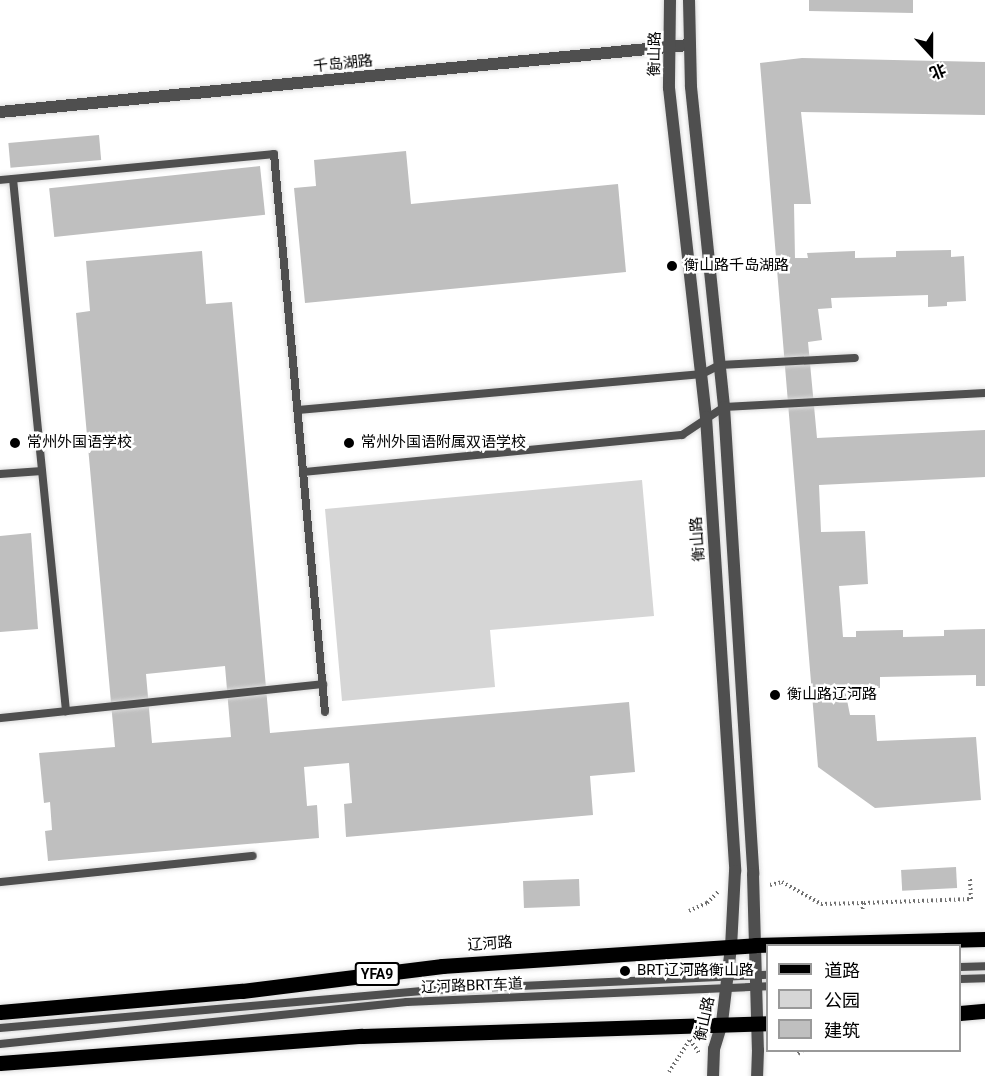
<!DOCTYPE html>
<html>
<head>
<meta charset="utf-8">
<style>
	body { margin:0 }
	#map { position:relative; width:985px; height:1076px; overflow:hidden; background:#fff; font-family:Roboto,"Noto Sans SC",sans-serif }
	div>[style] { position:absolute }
	.green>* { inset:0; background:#d6d6d6 }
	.building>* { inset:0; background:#bfbfbf; transform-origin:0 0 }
	.path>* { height:4px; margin-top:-2px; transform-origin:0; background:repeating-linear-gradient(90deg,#717171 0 1.5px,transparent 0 4.5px) }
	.roads { filter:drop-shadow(0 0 2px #dbdbdb) drop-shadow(0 0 2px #dbdbdb) }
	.service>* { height:8px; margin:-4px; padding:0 4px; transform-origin:4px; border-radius:4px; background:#4f4f4f }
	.minor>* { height:12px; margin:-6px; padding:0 6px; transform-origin:6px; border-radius:6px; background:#4f4f4f }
	.tertiary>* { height:12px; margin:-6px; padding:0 6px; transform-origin:6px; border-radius:6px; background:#4f4f4f }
	.primary>* { height:15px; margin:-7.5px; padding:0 7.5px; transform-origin:7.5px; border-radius:7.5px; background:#000 }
	.dots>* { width:16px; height:16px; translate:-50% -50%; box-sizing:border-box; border:3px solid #fff; border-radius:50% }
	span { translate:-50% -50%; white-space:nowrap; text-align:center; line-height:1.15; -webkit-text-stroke:5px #fff; paint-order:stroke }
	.shield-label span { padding:2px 4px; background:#fff; border:2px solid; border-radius:4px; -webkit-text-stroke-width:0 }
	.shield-label { font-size:14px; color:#000; font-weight:700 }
	.street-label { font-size:15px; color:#000 }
	.poi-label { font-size:15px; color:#000 }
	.left { translate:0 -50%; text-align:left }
	.legend { position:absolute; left:766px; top:944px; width:195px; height:108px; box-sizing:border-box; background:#fff; border:2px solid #999; margin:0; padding:8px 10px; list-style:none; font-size:18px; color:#000 }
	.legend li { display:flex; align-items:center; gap:12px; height:30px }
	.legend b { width:30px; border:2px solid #999 }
	.north { position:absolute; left:901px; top:24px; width:60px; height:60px; -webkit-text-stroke:4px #fff; paint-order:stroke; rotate:159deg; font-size:16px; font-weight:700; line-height:24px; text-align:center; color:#000 }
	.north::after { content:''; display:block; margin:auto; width:21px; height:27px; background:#000; clip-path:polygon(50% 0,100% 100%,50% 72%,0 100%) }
</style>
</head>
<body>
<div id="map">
	<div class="green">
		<i style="clip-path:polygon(642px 480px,654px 616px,490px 630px,495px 687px,342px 701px,325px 509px)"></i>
	</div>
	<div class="building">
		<i style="clip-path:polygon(809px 0,913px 0,913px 13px,809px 11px)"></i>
		<i style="clip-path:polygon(802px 58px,985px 62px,985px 115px,801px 112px,811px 204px,794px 204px,795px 258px,808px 258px,807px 253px,855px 251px,855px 258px,896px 257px,896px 251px,951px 250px,951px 257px,964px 256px,966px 301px,947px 302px,947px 306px,928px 307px,928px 295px,831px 298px,832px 308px,818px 309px,822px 340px,808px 342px,817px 438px,985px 430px,985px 477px,819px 485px,821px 532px,865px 531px,868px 584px,839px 586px,843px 637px,856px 637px,856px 631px,903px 630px,903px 637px,944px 636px,944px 630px,985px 629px,985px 686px,976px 686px,976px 675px,880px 677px,880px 688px,844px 685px,850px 715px,875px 715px,877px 741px,976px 737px,981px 800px,875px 808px,818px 767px,760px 63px)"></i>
		<i style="left:99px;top:135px;width:25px;height:91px;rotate:85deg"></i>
		<i style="clip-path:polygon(406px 151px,411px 204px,618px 184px,626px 272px,305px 303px,294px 188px,316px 186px,314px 160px)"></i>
		<i style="left:260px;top:166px;width:49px;height:212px;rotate:84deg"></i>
		<i style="clip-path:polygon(evenodd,202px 251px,206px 304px,232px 302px,270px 733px,629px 702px,635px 772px,590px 776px,593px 815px,346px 837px,344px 804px,352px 803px,349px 763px,304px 767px,307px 806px,317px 805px,319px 838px,48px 861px,45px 831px,52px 830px,50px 802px,44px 803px,39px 753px,115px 747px,76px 313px,90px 311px,86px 261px,202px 251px,225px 666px,231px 737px,152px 743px,146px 674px,225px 666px)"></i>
		<i style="clip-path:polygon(31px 533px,38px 629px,0 632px,0 536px)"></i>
		<i style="left:956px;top:867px;width:21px;height:55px;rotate:87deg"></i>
		<i style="left:579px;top:879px;width:27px;height:56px;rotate:88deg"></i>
	</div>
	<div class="path">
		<i style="left:770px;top:885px;width:12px;rotate:-14deg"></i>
		<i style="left:782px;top:882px;width:45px;rotate:29.4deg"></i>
		<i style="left:821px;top:904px;width:43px;rotate:-1.3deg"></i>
		<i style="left:864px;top:903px;width:7px;rotate:106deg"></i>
		<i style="left:864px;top:903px;width:107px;rotate:-2.1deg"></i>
		<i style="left:971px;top:899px;width:21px;rotate:-93deg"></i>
		<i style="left:689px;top:911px;width:20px;rotate:-24deg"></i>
		<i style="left:707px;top:903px;width:16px;rotate:-45deg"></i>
		<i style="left:798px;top:1054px;width:6px;rotate:-39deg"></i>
		<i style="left:669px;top:1072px;width:38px;rotate:-57deg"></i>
		<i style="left:690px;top:1040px;width:16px;rotate:55deg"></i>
	</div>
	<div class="roads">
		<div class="service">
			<i style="left:13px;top:179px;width:535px;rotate:84.31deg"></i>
			<i style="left:0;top:180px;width:275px;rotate:-5.4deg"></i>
			<i style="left:274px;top:154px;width:560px;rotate:84.78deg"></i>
			<i style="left:298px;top:410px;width:406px;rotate:-5.1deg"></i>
			<i style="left:702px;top:374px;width:20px;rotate:-27deg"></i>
			<i style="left:720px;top:365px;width:135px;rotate:-3deg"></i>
			<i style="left:304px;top:472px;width:380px;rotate:-5.6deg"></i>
			<i style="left:682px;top:435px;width:50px;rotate:-33.7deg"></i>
			<i style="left:724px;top:407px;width:261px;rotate:-3.1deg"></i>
			<i style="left:0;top:474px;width:42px;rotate:-4.1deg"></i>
			<i style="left:0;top:718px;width:325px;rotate:-6deg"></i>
			<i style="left:0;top:882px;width:254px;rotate:-5.9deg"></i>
			<i style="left:960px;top:967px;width:25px;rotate:-2deg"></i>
			<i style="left:960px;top:979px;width:25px;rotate:-2deg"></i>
			<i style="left:0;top:1028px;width:435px;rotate:-5deg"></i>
			<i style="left:433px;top:990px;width:335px;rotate:-2.6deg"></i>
			<i style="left:0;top:1044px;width:409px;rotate:-5.9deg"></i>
			<i style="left:407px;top:1002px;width:361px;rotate:-2.5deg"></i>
		</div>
		<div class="minor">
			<i style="left:0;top:112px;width:691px;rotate:-5.56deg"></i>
		</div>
		<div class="tertiary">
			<i style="left:670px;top:0;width:88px;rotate:90.7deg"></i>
			<i style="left:669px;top:88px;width:331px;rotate:83.6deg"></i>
			<i style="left:706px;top:417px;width:455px;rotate:86.3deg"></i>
			<i style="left:735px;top:871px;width:76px;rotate:93deg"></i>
			<i style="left:731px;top:947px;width:77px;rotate:96.8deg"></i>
			<i style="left:722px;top:1023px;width:27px;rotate:107deg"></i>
			<i style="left:714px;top:1049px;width:27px;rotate:92deg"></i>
			<i style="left:689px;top:0;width:87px;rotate:88.7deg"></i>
			<i style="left:691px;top:87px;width:322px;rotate:84.1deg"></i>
			<i style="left:724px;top:407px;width:468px;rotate:86.4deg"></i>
			<i style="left:753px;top:874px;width:176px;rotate:88.4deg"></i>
			<i style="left:758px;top:1050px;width:26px;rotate:92deg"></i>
		</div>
		<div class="primary">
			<i style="left:0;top:1012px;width:243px;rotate:-5deg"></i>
			<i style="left:242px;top:991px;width:202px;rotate:-7.1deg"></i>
			<i style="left:442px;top:966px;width:314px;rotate:-3.8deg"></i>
			<i style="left:755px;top:945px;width:230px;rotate:-1.5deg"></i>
			<i style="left:960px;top:1013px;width:25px;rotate:-5deg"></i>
			<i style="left:0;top:1063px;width:363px;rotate:-4.3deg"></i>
			<i style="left:362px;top:1036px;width:406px;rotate:-1.8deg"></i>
		</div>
	</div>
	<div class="dots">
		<i style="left:672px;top:266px;background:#000"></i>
		<i style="left:15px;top:443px;background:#000"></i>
		<i style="left:349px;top:443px;background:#000"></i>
		<i style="left:775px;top:695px;background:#000"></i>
		<i style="left:625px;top:971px;background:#000"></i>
	</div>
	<div class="shield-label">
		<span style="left:377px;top:974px">YFA9</span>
	</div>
	<div class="street-label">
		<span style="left:655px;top:54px;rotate:-89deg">衡山路</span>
		<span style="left:343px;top:64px;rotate:-6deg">千岛湖路</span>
		<span style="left:698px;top:539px;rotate:-94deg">衡山路</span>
		<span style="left:490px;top:944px;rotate:-4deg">辽河路</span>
		<span style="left:472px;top:986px;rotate:-2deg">辽河路BRT车道</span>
		<span style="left:705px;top:1019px;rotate:-78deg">衡山路</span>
	</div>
	<div class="poi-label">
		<span class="left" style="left:684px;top:266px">衡山路千岛湖路</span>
		<span class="left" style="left:27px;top:443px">常州外国语学校</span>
		<span class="left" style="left:361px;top:443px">常州外国语附属双语学校</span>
		<span class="left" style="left:787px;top:695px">衡山路辽河路</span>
		<span class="left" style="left:637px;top:971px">BRT辽河路衡山路</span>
	</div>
	<ul class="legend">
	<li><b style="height:8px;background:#000"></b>道路</li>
	<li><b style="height:16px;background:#d6d6d6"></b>公园</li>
	<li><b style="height:16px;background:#bfbfbf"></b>建筑</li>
	</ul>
	<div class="north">北</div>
</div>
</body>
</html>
